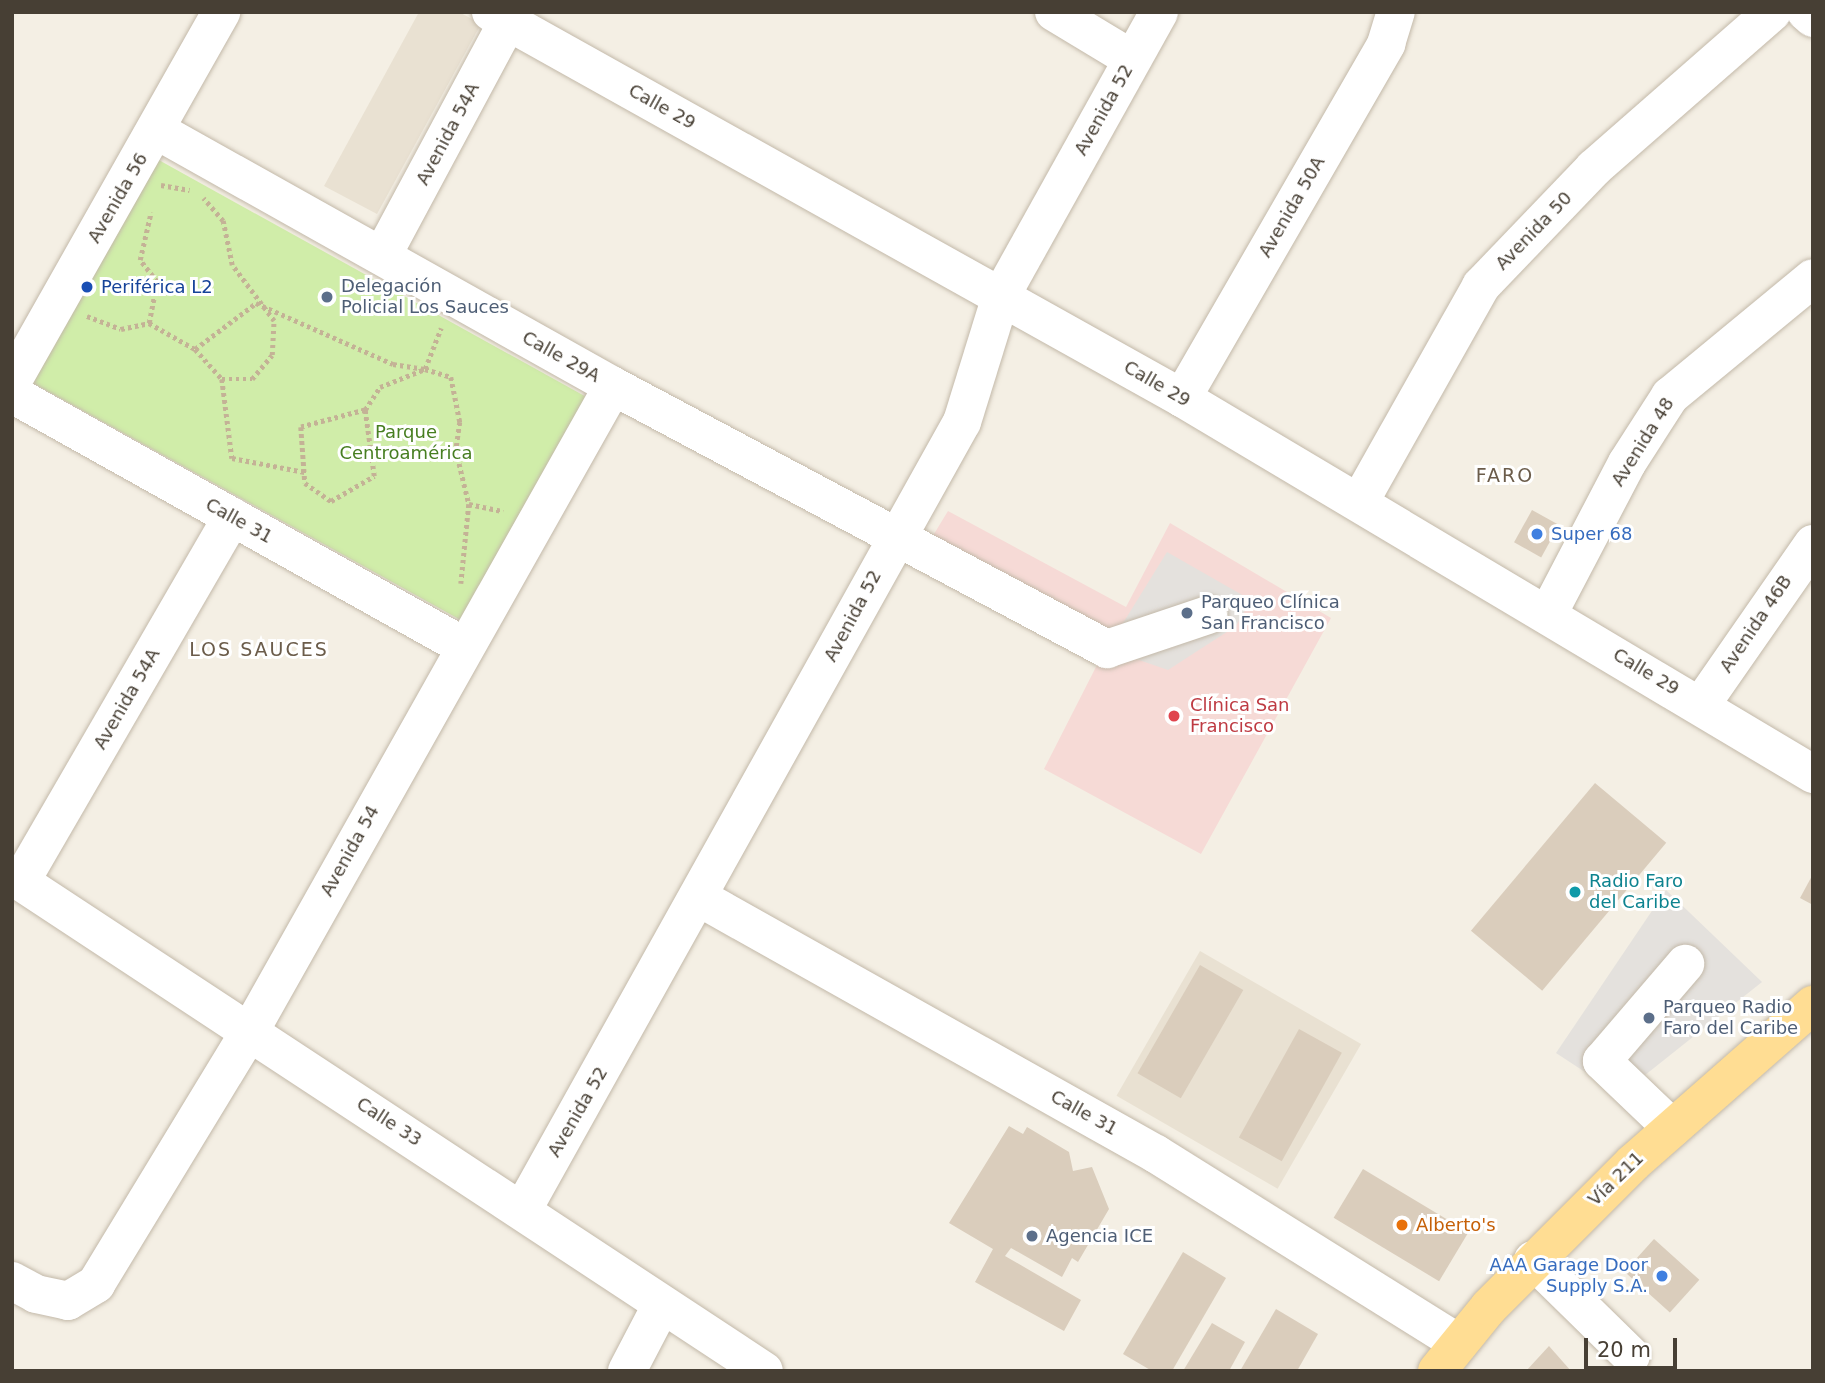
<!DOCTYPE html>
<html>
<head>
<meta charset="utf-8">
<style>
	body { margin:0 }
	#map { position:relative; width:1825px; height:1383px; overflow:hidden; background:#f4efe4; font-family:"DejaVu Sans",sans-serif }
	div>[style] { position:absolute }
	.residential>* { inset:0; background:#e9e1d2; transform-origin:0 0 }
	.medical>* { inset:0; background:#f6dad6 }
	.green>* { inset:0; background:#d0eda9; transform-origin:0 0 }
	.parking>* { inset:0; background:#e4e1dd }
	.building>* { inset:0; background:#dacdbc; transform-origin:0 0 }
	.path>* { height:4.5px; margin-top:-2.25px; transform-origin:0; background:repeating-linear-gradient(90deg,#c4b296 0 3.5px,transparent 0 7px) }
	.roads { filter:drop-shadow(0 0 2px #c3b9a9) drop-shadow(0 0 2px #c3b9a9) }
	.minor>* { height:38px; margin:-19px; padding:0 19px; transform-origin:19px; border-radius:19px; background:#fff }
	.major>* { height:38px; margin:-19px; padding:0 19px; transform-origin:19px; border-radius:19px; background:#ffdd93 }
	.dots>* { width:19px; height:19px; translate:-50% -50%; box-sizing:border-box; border:4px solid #fff; border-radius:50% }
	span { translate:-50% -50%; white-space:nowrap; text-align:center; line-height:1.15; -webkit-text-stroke:6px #fff; paint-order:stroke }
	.street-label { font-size:18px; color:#473f34 }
	.transit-label { font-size:18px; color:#164399 }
	.left { translate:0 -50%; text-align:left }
	.service-label { font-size:18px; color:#4e5e75 }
	.park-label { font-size:18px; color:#477e21 }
	.shop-label { font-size:18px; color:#366cbe }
	.right { translate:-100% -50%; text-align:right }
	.health-label { font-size:18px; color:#be3a42 }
	.culture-label { font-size:18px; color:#0d838f }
	.food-label { font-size:18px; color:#c56008 }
	.neighbourhood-label { font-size:19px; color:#6b5c4a; letter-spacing:2px }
	.frame { position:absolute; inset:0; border:14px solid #473f34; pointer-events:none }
	.scale { position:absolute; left:1584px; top:1338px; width:93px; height:32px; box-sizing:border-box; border:4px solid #473f34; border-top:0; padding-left:9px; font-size:21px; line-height:24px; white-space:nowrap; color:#473f34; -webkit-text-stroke:5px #fff; paint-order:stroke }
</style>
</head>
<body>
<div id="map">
	<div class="residential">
		<i style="clip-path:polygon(419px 12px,459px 12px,481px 24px,377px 214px,324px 186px)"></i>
		<i style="left:1200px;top:951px;width:186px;height:167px;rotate:30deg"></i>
	</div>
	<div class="medical">
		<i style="clip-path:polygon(948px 511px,1126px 607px,1170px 523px,1331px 618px,1201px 854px,1044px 769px,1098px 663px,923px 552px)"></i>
	</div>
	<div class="green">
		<i style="left:157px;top:159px;width:491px;height:256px;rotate:29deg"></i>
	</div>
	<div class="parking">
		<i style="clip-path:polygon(1167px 552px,1251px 600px,1236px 626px,1168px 670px,1107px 649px)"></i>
		<i style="clip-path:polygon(1666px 890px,1762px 982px,1620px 1095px,1556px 1053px)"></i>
	</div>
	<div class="building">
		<i style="left:1532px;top:510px;width:31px;height:37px;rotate:29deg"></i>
		<i style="left:1595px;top:783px;width:93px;height:193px;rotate:40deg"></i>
		<i style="clip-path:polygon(1813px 874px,1813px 905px,1800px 898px)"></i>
		<i style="left:1200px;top:965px;width:50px;height:125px;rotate:30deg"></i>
		<i style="left:1299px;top:1029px;width:49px;height:124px;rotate:29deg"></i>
		<i style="clip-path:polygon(1009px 1126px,1023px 1134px,1027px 1127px,1069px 1152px,1073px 1171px,1092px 1167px,1109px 1209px,1078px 1262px,1072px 1258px,1062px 1277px,1011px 1248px,1005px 1256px,1081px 1300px,1064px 1331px,975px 1282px,993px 1249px,949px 1223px)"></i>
		<i style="left:1363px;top:1169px;width:123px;height:57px;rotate:31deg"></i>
		<i style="left:1654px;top:1239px;width:61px;height:44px;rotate:42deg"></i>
		<i style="clip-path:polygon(1183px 1252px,1226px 1278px,1172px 1371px,1152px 1371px,1123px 1354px)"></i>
		<i style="clip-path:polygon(1276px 1309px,1318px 1334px,1297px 1371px,1240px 1371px)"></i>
		<i style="clip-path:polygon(1212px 1323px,1245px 1342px,1229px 1371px,1183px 1371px)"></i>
		<i style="clip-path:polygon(1549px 1346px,1571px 1371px,1526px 1371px)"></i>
	</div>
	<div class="path">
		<i style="left:161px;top:185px;width:29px;rotate:10deg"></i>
		<i style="left:87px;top:316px;width:36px;rotate:21deg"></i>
		<i style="left:121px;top:329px;width:29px;rotate:-12deg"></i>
		<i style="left:149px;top:323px;width:42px;rotate:-79deg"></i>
		<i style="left:157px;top:282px;width:28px;rotate:-128deg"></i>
		<i style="left:140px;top:260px;width:49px;rotate:-77.1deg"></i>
		<i style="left:149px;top:323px;width:53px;rotate:29.5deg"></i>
		<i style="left:195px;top:349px;width:40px;rotate:48deg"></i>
		<i style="left:222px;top:379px;width:30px"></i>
		<i style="left:252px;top:379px;width:31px;rotate:-50deg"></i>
		<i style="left:272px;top:355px;width:34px;rotate:-87deg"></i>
		<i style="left:274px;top:321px;width:70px;rotate:-126.9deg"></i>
		<i style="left:232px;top:265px;width:45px;rotate:-101.6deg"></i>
		<i style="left:223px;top:221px;width:30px;rotate:-131deg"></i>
		<i style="left:195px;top:349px;width:76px;rotate:-37deg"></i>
		<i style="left:256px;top:303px;width:150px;rotate:24deg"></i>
		<i style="left:393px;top:364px;width:32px;rotate:9deg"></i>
		<i style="left:425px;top:369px;width:44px;rotate:-68.7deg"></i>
		<i style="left:222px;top:379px;width:80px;rotate:82.8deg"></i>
		<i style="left:232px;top:458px;width:74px;rotate:10.9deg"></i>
		<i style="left:365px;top:410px;width:66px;rotate:165.1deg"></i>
		<i style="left:301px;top:427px;width:56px;rotate:85.9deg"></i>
		<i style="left:305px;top:483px;width:32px;rotate:35deg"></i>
		<i style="left:331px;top:501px;width:50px;rotate:-30.2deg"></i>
		<i style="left:374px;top:476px;width:67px;rotate:-97.8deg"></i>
		<i style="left:365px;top:410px;width:27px;rotate:-57deg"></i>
		<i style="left:380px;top:387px;width:48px;rotate:-21.8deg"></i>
		<i style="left:425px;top:369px;width:27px;rotate:17deg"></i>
		<i style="left:451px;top:377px;width:46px;rotate:78.7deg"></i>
		<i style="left:460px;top:422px;width:28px;rotate:98deg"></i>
		<i style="left:456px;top:450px;width:56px;rotate:76.5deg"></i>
		<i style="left:469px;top:504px;width:80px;rotate:95.7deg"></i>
		<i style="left:469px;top:504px;width:35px;rotate:12deg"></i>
	</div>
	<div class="roads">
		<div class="minor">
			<i style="left:491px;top:12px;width:792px;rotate:29.19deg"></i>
			<i style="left:1182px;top:398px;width:735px;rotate:30.79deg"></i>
			<i style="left:1054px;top:12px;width:91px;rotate:31.1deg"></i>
			<i style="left:1806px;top:12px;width:9px;rotate:41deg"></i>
			<i style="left:156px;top:130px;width:524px;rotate:29.26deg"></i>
			<i style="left:613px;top:386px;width:560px;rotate:28.03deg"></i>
			<i style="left:1107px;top:649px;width:107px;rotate:-18.6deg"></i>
			<i style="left:382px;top:256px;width:277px;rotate:-61.8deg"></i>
			<i style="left:12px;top:382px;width:425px;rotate:-60.5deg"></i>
			<i style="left:12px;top:394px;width:519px;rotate:29.18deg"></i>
			<i style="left:1182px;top:398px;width:409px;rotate:-60deg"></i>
			<i style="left:1386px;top:44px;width:34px;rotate:-73deg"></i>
			<i style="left:1360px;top:501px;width:247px;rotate:-60.6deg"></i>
			<i style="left:1481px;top:286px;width:163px;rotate:-46.2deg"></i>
			<i style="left:1594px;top:168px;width:237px;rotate:-41.2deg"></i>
			<i style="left:1548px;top:614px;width:170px;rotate:-62.4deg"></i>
			<i style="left:1627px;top:463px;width:80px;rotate:-57.3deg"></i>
			<i style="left:1670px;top:396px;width:185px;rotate:-39.5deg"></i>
			<i style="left:1701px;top:705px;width:196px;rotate:-55.2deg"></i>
			<i style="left:12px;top:876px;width:900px;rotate:33.35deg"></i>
			<i style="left:21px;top:881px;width:421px;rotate:-59.9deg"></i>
			<i style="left:700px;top:898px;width:523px;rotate:29.31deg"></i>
			<i style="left:1156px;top:1154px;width:357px;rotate:32deg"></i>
			<i style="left:1672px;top:1128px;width:97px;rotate:-136.3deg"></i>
			<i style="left:1602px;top:1061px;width:128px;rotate:-49.4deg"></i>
			<i style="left:523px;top:1209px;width:901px;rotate:-60.85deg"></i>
			<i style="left:962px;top:422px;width:132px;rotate:-72.8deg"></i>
			<i style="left:1001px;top:296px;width:325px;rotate:-60.9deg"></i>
			<i style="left:1533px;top:1260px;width:137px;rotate:44.4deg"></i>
			<i style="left:12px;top:1281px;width:27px;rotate:28deg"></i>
			<i style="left:36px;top:1294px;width:33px;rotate:12deg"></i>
			<i style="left:68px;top:1301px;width:33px;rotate:-31deg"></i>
			<i style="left:96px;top:1284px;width:296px;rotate:-58.7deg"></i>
			<i style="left:250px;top:1031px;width:740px;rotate:-60.63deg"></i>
			<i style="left:627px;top:1371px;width:73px;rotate:-62.4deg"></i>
		</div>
		<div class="major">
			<i style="left:1437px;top:1371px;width:82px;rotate:-50.9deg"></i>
			<i style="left:1489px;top:1307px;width:204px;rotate:-45deg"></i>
			<i style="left:1633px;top:1163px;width:240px;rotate:-41.3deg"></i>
		</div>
	</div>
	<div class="dots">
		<i style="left:87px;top:287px;background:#1a4fb4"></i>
		<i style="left:327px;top:297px;background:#5c6f8a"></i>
		<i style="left:1537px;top:534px;background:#3f7fe0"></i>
		<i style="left:1187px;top:613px;background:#5c6f8a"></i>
		<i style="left:1174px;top:716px;background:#e0444e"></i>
		<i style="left:1575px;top:892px;background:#0f9aa8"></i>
		<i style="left:1649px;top:1018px;background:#5c6f8a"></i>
		<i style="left:1402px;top:1225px;background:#e8710a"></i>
		<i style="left:1032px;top:1236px;background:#5c6f8a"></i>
		<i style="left:1662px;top:1276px;background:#3f7fe0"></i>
	</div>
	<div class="street-label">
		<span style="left:662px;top:107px;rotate:29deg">Calle 29</span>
		<span style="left:1104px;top:110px;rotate:-61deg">Avenida 52</span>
		<span style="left:448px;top:134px;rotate:-62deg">Avenida 54A</span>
		<span style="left:118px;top:198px;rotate:-60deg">Avenida 56</span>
		<span style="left:1292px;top:207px;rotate:-60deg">Avenida 50A</span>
		<span style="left:1534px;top:231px;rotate:-46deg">Avenida 50</span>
		<span style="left:561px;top:357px;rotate:29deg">Calle 29A</span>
		<span style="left:1157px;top:384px;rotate:30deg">Calle 29</span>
		<span style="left:1643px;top:442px;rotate:-58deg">Avenida 48</span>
		<span style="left:239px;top:521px;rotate:29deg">Calle 31</span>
		<span style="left:853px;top:616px;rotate:-62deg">Avenida 52</span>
		<span style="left:1756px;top:624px;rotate:-56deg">Avenida 46B</span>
		<span style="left:1646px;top:672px;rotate:31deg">Calle 29</span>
		<span style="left:127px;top:699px;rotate:-60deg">Avenida 54A</span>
		<span style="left:350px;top:851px;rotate:-61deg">Avenida 54</span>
		<span style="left:578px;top:1112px;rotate:-60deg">Avenida 52</span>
		<span style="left:1084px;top:1113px;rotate:29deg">Calle 31</span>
		<span style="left:389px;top:1122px;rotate:33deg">Calle 33</span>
		<span style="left:1616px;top:1179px;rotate:-44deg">Vía 211</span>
	</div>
	<div class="transit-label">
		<span class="left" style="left:101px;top:287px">Periférica L2</span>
	</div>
	<div class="service-label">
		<span class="left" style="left:341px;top:297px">Delegación<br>Policial Los Sauces</span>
		<span class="left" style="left:1201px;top:613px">Parqueo Clínica<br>San Francisco</span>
		<span class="left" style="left:1663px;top:1018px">Parqueo Radio<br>Faro del Caribe</span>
		<span class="left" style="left:1046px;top:1236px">Agencia ICE</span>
	</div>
	<div class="park-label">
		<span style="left:406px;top:443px">Parque<br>Centroamérica</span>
	</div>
	<div class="shop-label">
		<span class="left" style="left:1551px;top:534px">Super 68</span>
		<span class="right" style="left:1648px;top:1276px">AAA Garage Door<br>Supply S.A.</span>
	</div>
	<div class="health-label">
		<span class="left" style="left:1190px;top:716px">Clínica San<br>Francisco</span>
	</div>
	<div class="culture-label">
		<span class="left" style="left:1589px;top:892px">Radio Faro<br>del Caribe</span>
	</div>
	<div class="food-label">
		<span class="left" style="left:1416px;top:1225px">Alberto's</span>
	</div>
	<div class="neighbourhood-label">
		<span style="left:1505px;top:476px">FARO</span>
		<span style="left:259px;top:650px">LOS SAUCES</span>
	</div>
	<div class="frame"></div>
	<div class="scale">20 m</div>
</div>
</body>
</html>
